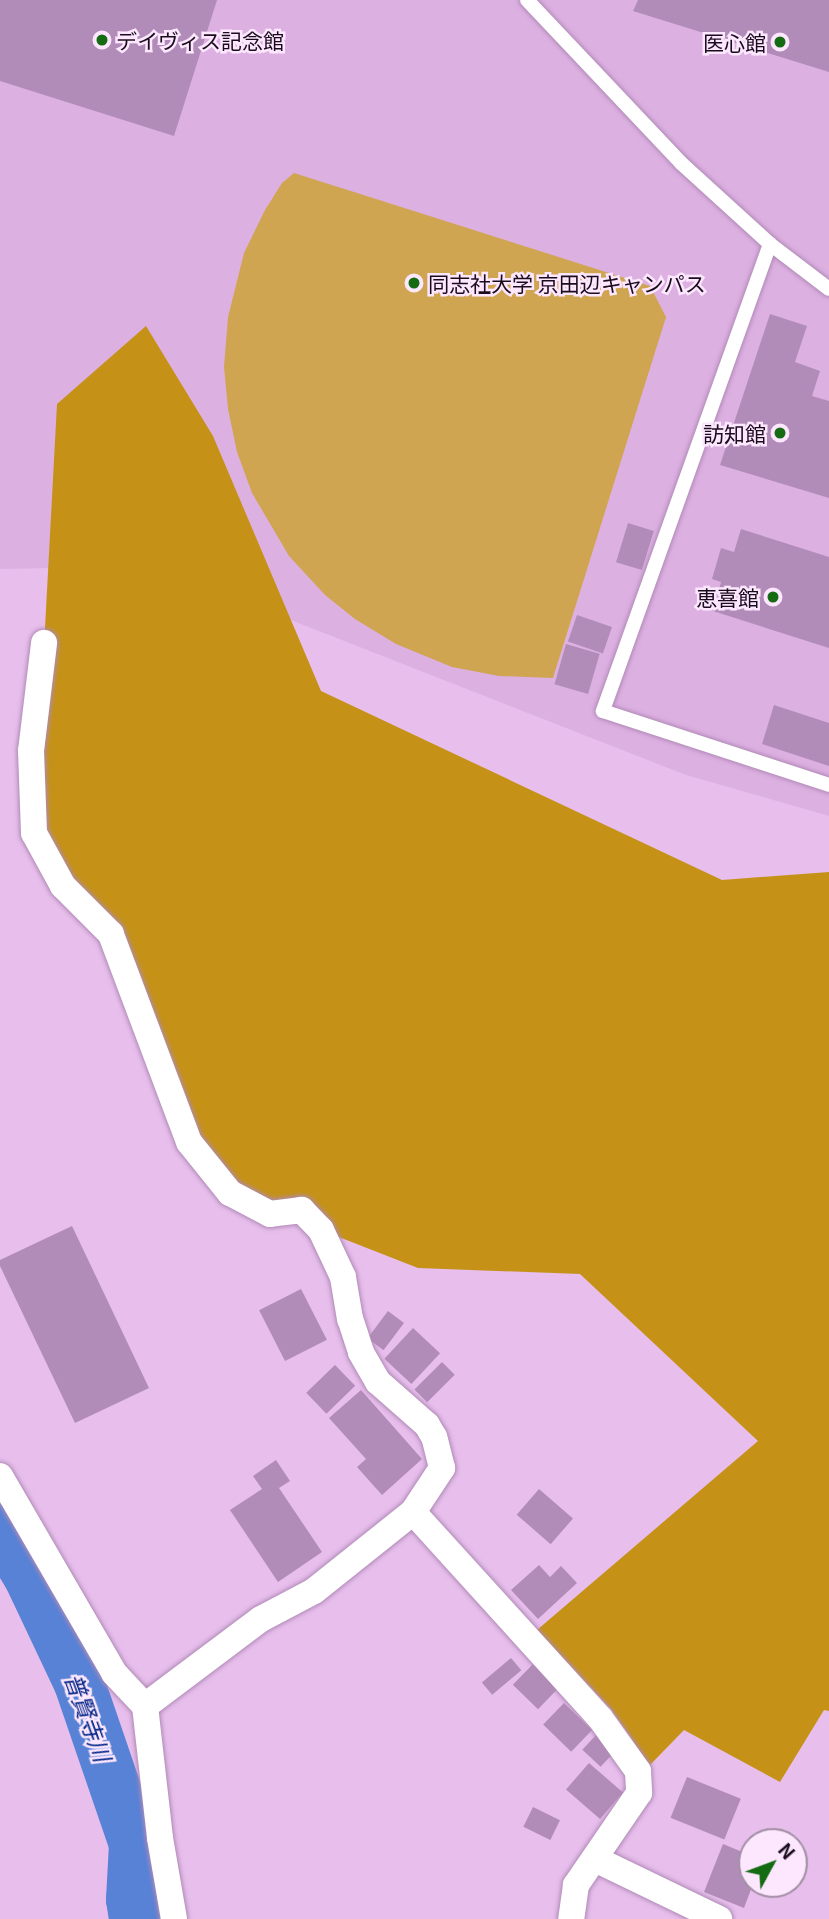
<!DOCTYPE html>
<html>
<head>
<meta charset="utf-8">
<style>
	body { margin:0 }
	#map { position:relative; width:829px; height:1919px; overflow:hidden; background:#e7beec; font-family:Georgia,"Noto Sans JP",serif }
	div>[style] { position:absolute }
	.built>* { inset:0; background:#ddb0e2 }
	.green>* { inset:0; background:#cfa551 }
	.forest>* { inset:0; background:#c59217 }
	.river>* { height:51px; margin:-25.5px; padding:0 25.5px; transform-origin:25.5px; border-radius:25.5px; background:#5782d6 }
	.building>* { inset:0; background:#b28cb8; transform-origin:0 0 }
	.roads { filter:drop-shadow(0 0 2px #b08ab6) drop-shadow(0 0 2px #b08ab6) }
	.service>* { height:14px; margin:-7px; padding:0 7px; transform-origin:7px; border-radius:7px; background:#fff }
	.minor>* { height:26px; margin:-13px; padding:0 13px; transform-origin:13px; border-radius:13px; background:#fff }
	.dots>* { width:19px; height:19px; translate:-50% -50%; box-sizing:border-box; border:4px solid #fce7fe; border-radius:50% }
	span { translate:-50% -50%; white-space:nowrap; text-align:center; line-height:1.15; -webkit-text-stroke:5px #fce7fe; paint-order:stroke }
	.poi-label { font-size:21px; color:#1a0c1c }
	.left { translate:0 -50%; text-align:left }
	.right { translate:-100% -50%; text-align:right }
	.water-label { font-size:23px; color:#002587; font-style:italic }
	.north { position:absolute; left:738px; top:1828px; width:70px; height:70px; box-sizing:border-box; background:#fce7fe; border:2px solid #a28fa4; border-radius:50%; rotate:49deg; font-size:19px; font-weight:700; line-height:28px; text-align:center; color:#1a0c1c }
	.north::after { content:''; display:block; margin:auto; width:24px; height:32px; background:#156b12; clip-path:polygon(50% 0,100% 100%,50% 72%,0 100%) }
</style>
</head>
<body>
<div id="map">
	<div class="built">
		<i style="clip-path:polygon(0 0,829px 0,829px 816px,686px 775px,153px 566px,0 569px)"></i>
	</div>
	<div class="green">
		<i style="clip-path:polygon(294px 173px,650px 286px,666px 317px,553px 678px,499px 676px,452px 667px,396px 644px,355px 619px,325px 595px,289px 556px,252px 493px,237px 452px,228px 409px,224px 367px,228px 317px,244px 253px,265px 210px,282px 183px)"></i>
	</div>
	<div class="forest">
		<i style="clip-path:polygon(146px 326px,213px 436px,321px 691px,722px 880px,829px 872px,829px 1711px,824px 1710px,780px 1782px,684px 1730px,650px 1765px,611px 1709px,537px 1630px,758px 1441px,580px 1274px,418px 1268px,321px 1230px,270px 1214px,189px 1142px,111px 934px,34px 833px,57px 404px)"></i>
	</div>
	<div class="river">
		<i style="left:0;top:1529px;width:56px;rotate:58.9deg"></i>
		<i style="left:29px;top:1577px;width:117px;rotate:64.7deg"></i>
		<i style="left:79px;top:1683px;width:170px;rotate:71.1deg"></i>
		<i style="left:134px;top:1844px;width:55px;rotate:93.1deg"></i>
		<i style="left:131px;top:1899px;width:20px;rotate:81deg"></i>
	</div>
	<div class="building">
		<i style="clip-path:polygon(0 0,217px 0,174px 136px,0 81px)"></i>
		<i style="clip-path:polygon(638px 0,829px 0,829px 72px,633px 11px)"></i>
		<i style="clip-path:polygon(770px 314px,807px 326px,795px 362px,820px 371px,812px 396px,829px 401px,829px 498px,720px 465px)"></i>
		<i style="left:628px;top:523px;width:27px;height:41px;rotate:17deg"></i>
		<i style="clip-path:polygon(741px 529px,829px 557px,829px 648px,713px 611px,721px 582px,712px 579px,721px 548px,734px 552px)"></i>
		<i style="left:577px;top:615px;width:37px;height:28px;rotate:19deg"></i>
		<i style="left:566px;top:644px;width:35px;height:42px;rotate:16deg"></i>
		<i style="clip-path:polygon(774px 705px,829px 723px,829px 766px,762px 744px)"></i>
		<i style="clip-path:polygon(72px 1226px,149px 1388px,75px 1423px,0 1266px,0 1260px)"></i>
		<i style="left:301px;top:1289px;width:57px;height:47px;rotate:63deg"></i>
		<i style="left:388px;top:1311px;width:20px;height:34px;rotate:37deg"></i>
		<i style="left:413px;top:1328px;width:37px;height:42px;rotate:43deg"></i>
		<i style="left:442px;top:1362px;width:18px;height:39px;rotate:45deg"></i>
		<i style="left:335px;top:1365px;width:29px;height:40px;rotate:46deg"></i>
		<i style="clip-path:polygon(361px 1390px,422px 1459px,382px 1495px,357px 1467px,366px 1459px,329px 1418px)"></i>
		<i style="clip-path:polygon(276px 1460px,290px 1481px,279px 1488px,322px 1552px,278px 1582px,230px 1510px,262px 1489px,253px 1476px)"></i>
		<i style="left:539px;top:1489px;width:45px;height:34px;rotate:41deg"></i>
		<i style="clip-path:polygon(539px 1565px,550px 1577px,561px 1566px,577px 1583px,538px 1619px,511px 1590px)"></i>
		<i style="left:511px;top:1658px;width:16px;height:38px;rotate:50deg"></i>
		<i style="left:533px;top:1664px;width:35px;height:29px;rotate:44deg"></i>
		<i style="left:564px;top:1703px;width:39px;height:30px;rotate:44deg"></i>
		<i style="left:598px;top:1733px;width:25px;height:23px;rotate:43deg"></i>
		<i style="left:589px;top:1763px;width:45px;height:35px;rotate:41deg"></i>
		<i style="left:687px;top:1777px;width:58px;height:44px;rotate:22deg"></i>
		<i style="left:533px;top:1807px;width:30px;height:22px;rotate:26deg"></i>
		<i style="clip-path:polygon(723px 1844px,752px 1856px,753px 1884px,744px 1908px,704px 1892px)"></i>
	</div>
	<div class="roads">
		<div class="service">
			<i style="left:527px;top:0;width:224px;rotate:46.6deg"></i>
			<i style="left:681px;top:163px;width:120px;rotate:42.3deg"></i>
			<i style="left:770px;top:244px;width:74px;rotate:37.3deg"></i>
			<i style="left:770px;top:244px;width:496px;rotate:109.7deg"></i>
			<i style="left:603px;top:711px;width:238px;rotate:18.1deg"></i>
		</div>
		<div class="minor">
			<i style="left:0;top:1476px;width:228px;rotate:59.9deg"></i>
			<i style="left:114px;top:1673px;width:45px;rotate:46.8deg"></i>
			<i style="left:145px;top:1706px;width:145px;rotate:-36.9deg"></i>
			<i style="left:261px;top:1619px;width:60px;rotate:-27.8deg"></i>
			<i style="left:314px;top:1591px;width:127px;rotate:-38.6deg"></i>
			<i style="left:413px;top:1512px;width:53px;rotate:-56.6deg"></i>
			<i style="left:442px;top:1468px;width:32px;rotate:-104deg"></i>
			<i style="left:434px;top:1437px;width:14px;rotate:-120deg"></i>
			<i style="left:427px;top:1425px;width:65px;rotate:-138.7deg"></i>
			<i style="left:378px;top:1382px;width:34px;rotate:-120deg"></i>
			<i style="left:361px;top:1352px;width:35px;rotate:-108deg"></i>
			<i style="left:350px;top:1319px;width:43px;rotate:-99.5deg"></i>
			<i style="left:343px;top:1277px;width:52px;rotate:-115.1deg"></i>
			<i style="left:321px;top:1230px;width:28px;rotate:-134deg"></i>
			<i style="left:302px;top:1210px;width:32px;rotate:173deg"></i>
			<i style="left:270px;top:1214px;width:45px;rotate:-152.3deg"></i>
			<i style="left:230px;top:1193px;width:65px;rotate:-128.8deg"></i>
			<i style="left:189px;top:1142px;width:222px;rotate:-110.6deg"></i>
			<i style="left:111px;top:934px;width:68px;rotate:-135deg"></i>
			<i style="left:63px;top:886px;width:60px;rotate:-118.7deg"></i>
			<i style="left:34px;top:833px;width:82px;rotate:-92.1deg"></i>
			<i style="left:31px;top:751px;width:109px;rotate:-83.1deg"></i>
			<i style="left:413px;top:1512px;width:278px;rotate:47.8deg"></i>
			<i style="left:600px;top:1718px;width:65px;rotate:54.4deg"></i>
			<i style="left:638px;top:1771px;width:22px;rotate:87deg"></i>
			<i style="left:639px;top:1793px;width:112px;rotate:124.4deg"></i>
			<i style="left:576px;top:1885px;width:34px;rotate:98deg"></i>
			<i style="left:145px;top:1706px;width:133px;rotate:83.5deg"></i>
			<i style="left:160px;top:1838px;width:82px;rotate:80.2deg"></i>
			<i style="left:595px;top:1859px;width:138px;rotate:25.8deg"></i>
		</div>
	</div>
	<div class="dots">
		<i style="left:102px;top:40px;background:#156b12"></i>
		<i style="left:780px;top:42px;background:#156b12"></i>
		<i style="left:414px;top:283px;background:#156b12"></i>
		<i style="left:780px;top:433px;background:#156b12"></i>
		<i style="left:773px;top:597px;background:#156b12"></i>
	</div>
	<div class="poi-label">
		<span class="left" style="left:116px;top:40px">デイヴィス記念館</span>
		<span class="right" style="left:766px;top:42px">医心館</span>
		<span class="left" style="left:428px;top:283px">同志社大学 京田辺キャンパス</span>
		<span class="right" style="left:766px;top:433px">訪知館</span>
		<span class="right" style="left:759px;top:597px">恵喜館</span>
	</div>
	<div class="water-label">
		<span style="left:89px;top:1717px;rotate:70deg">普賢寺川</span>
	</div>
	<div class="north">N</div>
</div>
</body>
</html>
